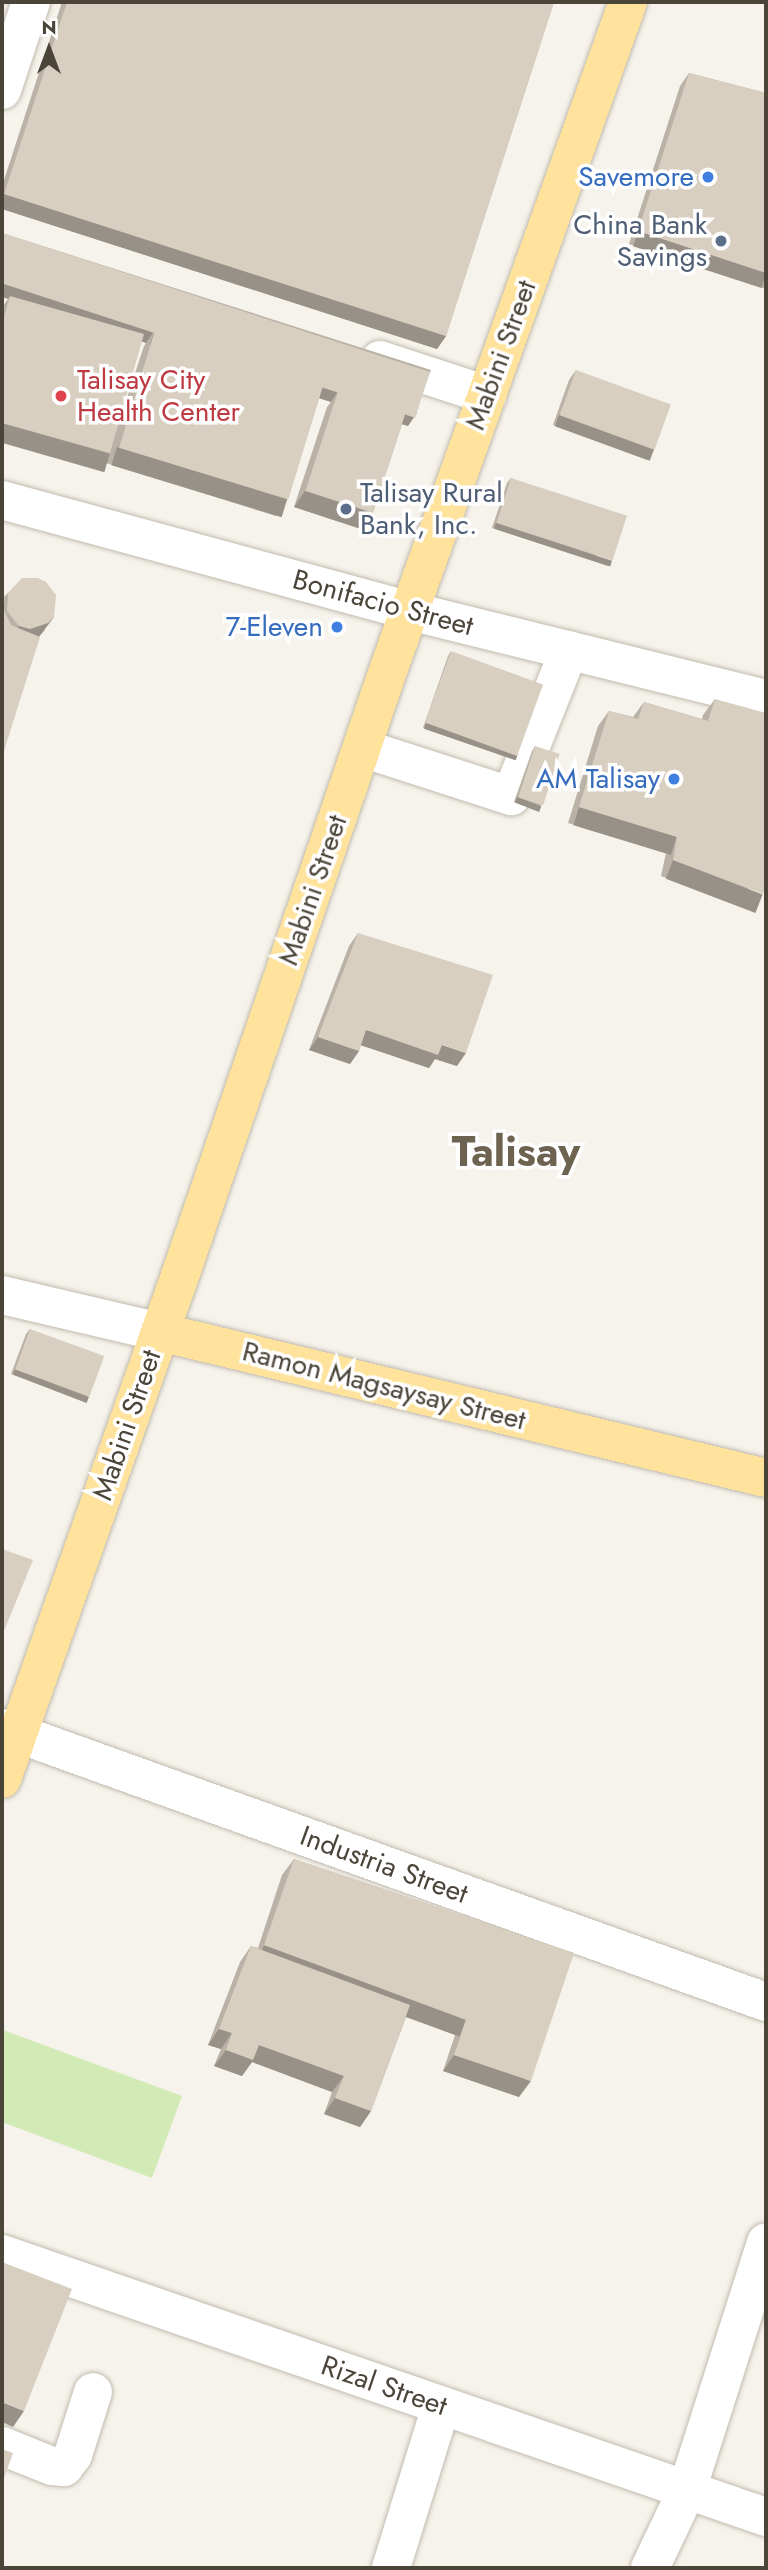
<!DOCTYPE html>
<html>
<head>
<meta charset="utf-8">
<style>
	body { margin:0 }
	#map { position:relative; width:768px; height:2570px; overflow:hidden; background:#f6f3ec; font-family:Jost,sans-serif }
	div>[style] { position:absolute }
	.green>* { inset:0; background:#d2eab5 }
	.roads { filter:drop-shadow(0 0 2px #c2bbae) drop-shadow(0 0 2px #c2bbae) }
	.minor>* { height:38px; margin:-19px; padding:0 19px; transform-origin:19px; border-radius:19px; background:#fff }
	.major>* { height:38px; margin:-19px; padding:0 19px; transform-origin:19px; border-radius:19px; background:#ffe39c }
	.wall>* { inset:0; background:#bab2a6 }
	.shaded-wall>* { inset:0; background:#979187; transform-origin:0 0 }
	.building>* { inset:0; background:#d8cfc1; transform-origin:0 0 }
	.dots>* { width:19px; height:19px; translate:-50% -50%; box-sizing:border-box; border:4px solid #fff; border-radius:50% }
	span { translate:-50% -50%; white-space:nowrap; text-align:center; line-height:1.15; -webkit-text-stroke:7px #fff; paint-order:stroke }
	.shop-label { font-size:28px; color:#366cbe }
	.right { translate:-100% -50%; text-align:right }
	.service-label { font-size:28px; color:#4e5e75 }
	.left { translate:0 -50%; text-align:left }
	.street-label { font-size:28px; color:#4b4439 }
	.health-label { font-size:28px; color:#be3a42 }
	.town-label { font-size:42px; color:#6e6250; font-weight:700 }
	.frame { position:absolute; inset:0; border:4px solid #4b4439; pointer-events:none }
	.north { position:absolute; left:14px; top:14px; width:70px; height:70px; -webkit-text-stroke:5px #fff; paint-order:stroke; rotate:0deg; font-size:19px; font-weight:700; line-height:28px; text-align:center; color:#4b4439 }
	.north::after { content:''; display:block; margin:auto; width:24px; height:32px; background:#4b4439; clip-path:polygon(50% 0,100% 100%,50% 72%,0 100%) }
</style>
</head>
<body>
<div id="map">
	<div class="green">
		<i style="clip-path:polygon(3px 2030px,182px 2096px,152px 2178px,2px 2122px)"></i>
	</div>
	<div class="roads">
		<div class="minor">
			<i style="left:2px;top:90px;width:93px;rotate:-71.8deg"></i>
			<i style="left:380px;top:360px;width:113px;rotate:18.1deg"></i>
			<i style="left:2px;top:500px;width:423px;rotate:15.2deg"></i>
			<i style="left:410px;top:611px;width:367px;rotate:13.9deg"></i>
			<i style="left:362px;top:748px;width:157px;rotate:17.9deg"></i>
			<i style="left:511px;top:796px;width:157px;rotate:-68.3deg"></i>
			<i style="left:2px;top:1295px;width:162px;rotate:13.2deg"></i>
			<i style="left:2px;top:1728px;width:812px;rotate:19.73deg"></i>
			<i style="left:2px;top:2254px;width:808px;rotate:19deg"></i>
			<i style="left:2px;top:2446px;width:54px;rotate:21.8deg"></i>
			<i style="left:52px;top:2466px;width:12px;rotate:5deg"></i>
			<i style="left:64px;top:2467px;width:15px;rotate:-53deg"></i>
			<i style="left:73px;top:2455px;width:66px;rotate:-72.4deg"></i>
			<i style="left:391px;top:2568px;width:170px;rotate:-72.8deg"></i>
			<i style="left:650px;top:2568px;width:86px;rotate:-64.6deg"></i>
			<i style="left:687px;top:2490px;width:260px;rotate:-72.3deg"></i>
		</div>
		<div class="major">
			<i style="left:160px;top:1332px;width:623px;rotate:13.55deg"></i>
			<i style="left:2px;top:1779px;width:537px;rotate:-70.52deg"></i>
			<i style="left:181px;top:1273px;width:640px;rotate:-71.03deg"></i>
			<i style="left:389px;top:668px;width:708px;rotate:-70.26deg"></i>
		</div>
	</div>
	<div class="wall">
		<i style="clip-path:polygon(62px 2px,554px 2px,446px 336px,437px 349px,2px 209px,2px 186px)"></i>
		<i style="clip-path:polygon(689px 73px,766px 93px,766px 289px,629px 244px,680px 86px)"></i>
		<i style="clip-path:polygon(evenodd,2px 233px,431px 370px,408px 426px,402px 424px,373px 513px,361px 529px,294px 507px,327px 407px,331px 402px,319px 398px,287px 500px,276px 516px,106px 463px,108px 455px,98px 469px,2px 442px,2px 307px,8px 299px,2px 233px,141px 341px,146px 343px,144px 346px,114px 437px,141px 341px)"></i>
		<i style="clip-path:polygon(576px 370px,654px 450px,647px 460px,553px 425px,569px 380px)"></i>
		<i style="clip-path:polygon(511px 478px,608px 566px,492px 528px,507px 483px)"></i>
		<i style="clip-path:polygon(8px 593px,45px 630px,38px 637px,2px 757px,2px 595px,5px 596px)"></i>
		<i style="clip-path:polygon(451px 651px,515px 760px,423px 728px,448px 656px)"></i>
		<i style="clip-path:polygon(715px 699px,752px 910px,661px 876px,666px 853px,568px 823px,598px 726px,609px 711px,633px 717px,644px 702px,702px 719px,703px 715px)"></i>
		<i style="clip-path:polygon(535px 746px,541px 806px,538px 811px,514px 802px,532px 751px)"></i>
		<i style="clip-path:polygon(358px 933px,457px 1066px,435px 1059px,429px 1068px,361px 1045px,359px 1051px,350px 1064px,309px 1050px,349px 946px)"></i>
		<i style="clip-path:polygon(30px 1329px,89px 1397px,85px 1402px,11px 1374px,26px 1334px)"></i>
		<i style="clip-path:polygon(294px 1859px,574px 1953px,519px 2097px,443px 2071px,455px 2035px,406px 2017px,371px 2111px,360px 2127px,324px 2114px,332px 2092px,252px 2062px,242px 2076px,214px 2066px,221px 2049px,208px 2045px,240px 1962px,251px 1946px,258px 1948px,282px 1875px)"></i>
	</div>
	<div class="shaded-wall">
		<i style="clip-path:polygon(4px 194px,446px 336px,437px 349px,2px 209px,2px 197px)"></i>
		<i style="left:638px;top:231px;width:135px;height:16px;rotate:18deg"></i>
		<i style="clip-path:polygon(2px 281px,417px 413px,408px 426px,334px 403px,338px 391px,331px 402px,150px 344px,155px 330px,146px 343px,9px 299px,10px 296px,8px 299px,2px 297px)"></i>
		<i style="left:559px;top:415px;width:101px;height:12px;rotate:20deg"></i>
		<i style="left:2px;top:423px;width:112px;height:19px;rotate:16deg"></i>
		<i style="left:117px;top:447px;width:178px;height:19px;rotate:17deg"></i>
		<i style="clip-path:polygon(305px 491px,373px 513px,361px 529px,294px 507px)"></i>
		<i style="left:496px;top:523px;width:122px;height:6px;rotate:18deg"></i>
		<i style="clip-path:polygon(54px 617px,39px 637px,10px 639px,19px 626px)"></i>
		<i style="left:426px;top:723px;width:97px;height:6px;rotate:19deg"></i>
		<i style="left:517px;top:797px;width:26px;height:6px;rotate:21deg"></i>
		<i style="left:579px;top:807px;width:102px;height:19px;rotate:17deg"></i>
		<i style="left:673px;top:860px;width:96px;height:20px;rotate:21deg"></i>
		<i style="clip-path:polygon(366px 1030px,442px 1045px,466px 1053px,457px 1066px,435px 1059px,429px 1068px,357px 1044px)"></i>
		<i style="clip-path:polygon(318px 1037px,359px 1051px,350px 1064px,309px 1050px)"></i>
		<i style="left:15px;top:1369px;width:79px;height:6px;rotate:21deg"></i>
		<i style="left:264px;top:1945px;width:215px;height:19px;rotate:20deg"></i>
		<i style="clip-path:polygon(219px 2029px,232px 2033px,221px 2049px,208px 2045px)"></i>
		<i style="clip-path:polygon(259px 2045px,344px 2076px,332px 2092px,252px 2062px,242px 2076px,214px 2066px,226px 2050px)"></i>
		<i style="clip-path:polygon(454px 2055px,531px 2081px,519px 2097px,443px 2071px)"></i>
		<i style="clip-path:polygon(335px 2098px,371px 2111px,360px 2127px,324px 2114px)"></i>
		<i style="clip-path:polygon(2px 2402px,24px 2411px,13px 2427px,2px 2422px)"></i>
	</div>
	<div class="building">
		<i style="clip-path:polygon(67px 2px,554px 2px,446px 336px,4px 194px)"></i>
		<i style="clip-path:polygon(689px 73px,766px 93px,766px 273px,638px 231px)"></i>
		<i style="left:2px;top:233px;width:450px;height:48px;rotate:18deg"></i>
		<i style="clip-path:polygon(10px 296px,144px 334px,110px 453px,2px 423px,2px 324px)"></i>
		<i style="left:155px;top:330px;width:177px;height:123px;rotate:17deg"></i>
		<i style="left:576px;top:370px;width:101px;height:48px;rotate:20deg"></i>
		<i style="left:338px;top:391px;width:71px;height:105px;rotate:18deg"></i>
		<i style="left:511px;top:478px;width:122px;height:47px;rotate:18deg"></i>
		<i style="clip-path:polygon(22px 578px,38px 578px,46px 582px,56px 595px,54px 617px,48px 623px,30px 629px,19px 626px,7px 611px,8px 593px)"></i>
		<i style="clip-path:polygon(2px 595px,5px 596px,3px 608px,11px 625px,40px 637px,2px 757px)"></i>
		<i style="left:451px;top:651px;width:98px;height:76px;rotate:20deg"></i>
		<i style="clip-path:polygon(715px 699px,766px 713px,766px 884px,763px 894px,673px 860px,677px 837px,579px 807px,609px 711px,638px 719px,644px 702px,708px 721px)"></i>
		<i style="left:535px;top:746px;width:26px;height:54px;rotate:18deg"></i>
		<i style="clip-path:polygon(358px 933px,493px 975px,466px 1053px,442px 1045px,438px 1055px,366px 1030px,359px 1051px,318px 1037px)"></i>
		<i style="left:30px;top:1329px;width:79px;height:43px;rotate:20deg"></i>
		<i style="clip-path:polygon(2px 1549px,33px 1560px,4px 1631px,2px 1633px)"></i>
		<i style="clip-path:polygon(294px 1859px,574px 1953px,531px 2081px,454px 2055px,466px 2020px,264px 1945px)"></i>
		<i style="clip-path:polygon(251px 1946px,410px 2005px,371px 2111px,335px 2098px,344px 2076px,259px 2045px,253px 2060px,226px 2050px,232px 2033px,219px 2029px)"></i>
		<i style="clip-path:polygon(2px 2262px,72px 2289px,24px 2411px,2px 2402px)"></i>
		<i style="clip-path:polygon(2px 2449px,13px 2453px,2px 2484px)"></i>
	</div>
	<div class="dots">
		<i style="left:708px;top:177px;background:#3f7fe0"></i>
		<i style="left:721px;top:241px;background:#5c6f8a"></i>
		<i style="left:61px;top:396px;background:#e0444e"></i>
		<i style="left:346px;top:509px;background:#5c6f8a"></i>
		<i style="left:337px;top:627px;background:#3f7fe0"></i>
		<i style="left:674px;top:779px;background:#3f7fe0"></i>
	</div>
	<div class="shop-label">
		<span class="right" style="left:694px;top:177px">Savemore</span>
		<span class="right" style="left:323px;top:627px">7-Eleven</span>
		<span class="right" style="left:660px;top:779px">AM Talisay</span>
	</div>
	<div class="service-label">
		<span class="right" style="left:707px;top:241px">China Bank<br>Savings</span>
		<span class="left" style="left:360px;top:509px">Talisay Rural<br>Bank, Inc.</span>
	</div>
	<div class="street-label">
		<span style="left:501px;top:355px;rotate:-70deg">Mabini Street</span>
		<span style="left:383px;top:603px;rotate:15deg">Bonifacio Street</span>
		<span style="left:313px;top:890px;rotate:-71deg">Mabini Street</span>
		<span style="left:384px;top:1386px;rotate:14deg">Ramon Magsaysay Street</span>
		<span style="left:127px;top:1425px;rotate:-71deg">Mabini Street</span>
		<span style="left:384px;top:1865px;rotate:20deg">Industria Street</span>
		<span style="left:384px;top:2386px;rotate:19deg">Rizal Street</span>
	</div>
	<div class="health-label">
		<span class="left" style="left:77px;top:396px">Talisay City<br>Health Center</span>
	</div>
	<div class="town-label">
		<span style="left:516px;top:1152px">Talisay</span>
	</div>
	<div class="frame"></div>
	<div class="north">N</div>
</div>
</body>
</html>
